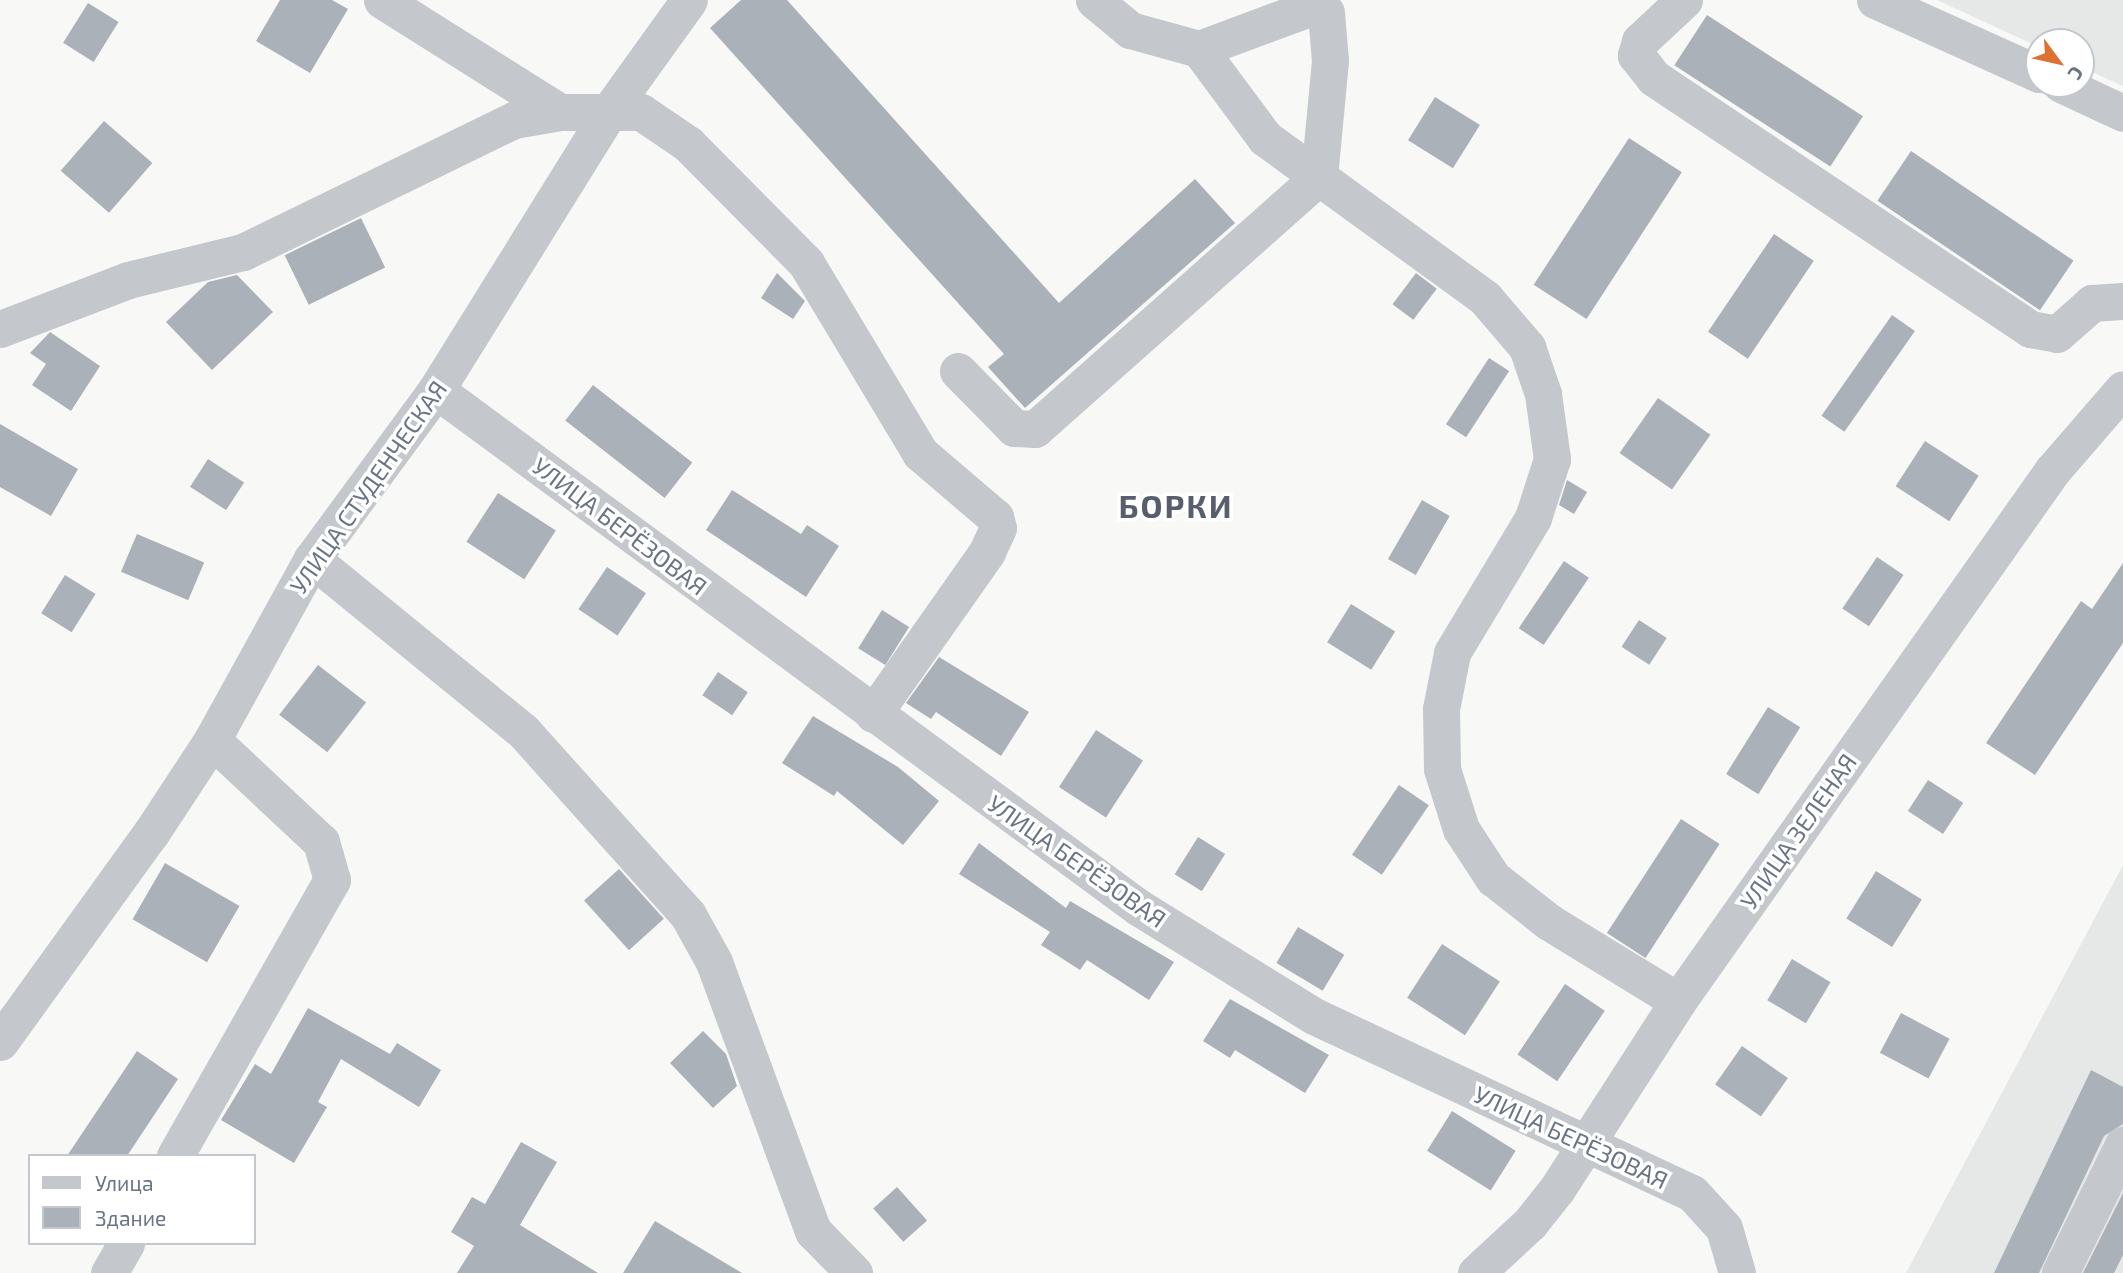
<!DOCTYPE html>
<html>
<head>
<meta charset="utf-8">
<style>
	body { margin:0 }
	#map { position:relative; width:2123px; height:1273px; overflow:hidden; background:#f8f8f6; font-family:"Exo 2",sans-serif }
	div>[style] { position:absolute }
	.built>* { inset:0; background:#e6e7e7 }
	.building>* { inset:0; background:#abb1b8; transform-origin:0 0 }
	.minor>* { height:37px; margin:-18.5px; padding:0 18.5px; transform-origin:18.5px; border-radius:18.5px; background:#c4c7cb }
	span { translate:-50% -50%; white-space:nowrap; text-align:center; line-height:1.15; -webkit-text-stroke:7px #fff; paint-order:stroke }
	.street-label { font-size:24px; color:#697485 }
	.district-label { font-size:32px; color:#565f6b; font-weight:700; letter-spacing:2px }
	.legend { position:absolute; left:28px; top:1154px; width:228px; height:91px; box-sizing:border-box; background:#fff; border:2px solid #c3c7ce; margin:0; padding:9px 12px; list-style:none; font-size:21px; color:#697485 }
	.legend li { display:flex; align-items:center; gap:14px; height:35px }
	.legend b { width:35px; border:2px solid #c3c7ce }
	.north { position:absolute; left:2025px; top:28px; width:70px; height:70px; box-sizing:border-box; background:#fff; border:2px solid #c3c7ce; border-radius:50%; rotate:123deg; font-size:19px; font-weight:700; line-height:28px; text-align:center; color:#697485 }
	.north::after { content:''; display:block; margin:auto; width:24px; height:32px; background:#db7233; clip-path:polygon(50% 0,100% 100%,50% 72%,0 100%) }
</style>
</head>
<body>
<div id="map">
	<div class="built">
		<i style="clip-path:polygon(1937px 0,2123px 0,2123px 86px,2081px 67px,2081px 42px,2039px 42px,2039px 47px)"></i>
		<i style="clip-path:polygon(2123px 865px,2123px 1273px,1906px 1273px)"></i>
	</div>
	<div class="building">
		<i style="clip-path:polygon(280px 0,332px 0,348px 9px,310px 73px,256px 41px)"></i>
		<i style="clip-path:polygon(741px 0,787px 0,1059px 303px,1195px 179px,1235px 223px,1025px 408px,988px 367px,1004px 354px,710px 28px)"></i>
		<i style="left:88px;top:3px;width:36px;height:47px;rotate:32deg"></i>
		<i style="left:1707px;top:15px;width:186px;height:60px;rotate:33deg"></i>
		<i style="left:1435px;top:97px;width:53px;height:51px;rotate:32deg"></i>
		<i style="left:104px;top:121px;width:64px;height:66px;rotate:41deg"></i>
		<i style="left:1629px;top:138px;width:63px;height:175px;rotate:33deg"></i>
		<i style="left:1911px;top:151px;width:196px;height:60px;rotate:34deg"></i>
		<i style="left:361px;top:218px;width:55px;height:85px;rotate:64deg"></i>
		<i style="left:1774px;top:234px;width:48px;height:118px;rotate:34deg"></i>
		<i style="clip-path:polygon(777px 273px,805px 301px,793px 319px,761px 298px)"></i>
		<i style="left:1416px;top:273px;width:26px;height:39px;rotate:37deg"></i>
		<i style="clip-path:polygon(237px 275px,273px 312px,212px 370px,166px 322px,208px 282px)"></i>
		<i style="left:1892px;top:315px;width:28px;height:123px;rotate:35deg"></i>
		<i style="clip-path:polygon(50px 332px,100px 366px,71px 411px,32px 385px,46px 364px,30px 353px)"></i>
		<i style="left:1489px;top:358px;width:24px;height:79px;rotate:33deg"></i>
		<i style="left:593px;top:385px;width:126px;height:45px;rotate:38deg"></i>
		<i style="left:1658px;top:398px;width:64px;height:67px;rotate:35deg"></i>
		<i style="clip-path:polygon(0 424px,78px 469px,51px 516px,0 487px)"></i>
		<i style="left:1925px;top:441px;width:64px;height:54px;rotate:33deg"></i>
		<i style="left:208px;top:459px;width:43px;height:33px;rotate:33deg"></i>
		<i style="clip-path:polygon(1567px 480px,1587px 492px,1574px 514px,1559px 505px)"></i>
		<i style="clip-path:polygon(732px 490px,801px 534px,807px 525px,839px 546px,806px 597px,706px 530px)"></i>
		<i style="left:498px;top:493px;width:69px;height:58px;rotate:33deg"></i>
		<i style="left:1422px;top:500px;width:32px;height:68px;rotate:30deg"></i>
		<i style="left:137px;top:534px;width:73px;height:41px;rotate:23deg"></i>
		<i style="left:1877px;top:557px;width:32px;height:62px;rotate:34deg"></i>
		<i style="left:1564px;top:561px;width:30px;height:81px;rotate:34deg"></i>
		<i style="clip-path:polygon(2123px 563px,2123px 643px,2035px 775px,1986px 743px,2081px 601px,2092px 609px)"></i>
		<i style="left:607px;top:567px;width:47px;height:51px;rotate:34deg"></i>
		<i style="left:65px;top:575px;width:36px;height:45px;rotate:32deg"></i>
		<i style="left:1351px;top:604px;width:52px;height:45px;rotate:32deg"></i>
		<i style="left:882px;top:610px;width:32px;height:45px;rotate:32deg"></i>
		<i style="left:1639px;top:620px;width:33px;height:32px;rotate:33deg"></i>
		<i style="clip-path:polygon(939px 657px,1029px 712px,1001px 756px,936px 712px,931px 719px,906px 703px)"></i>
		<i style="left:318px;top:665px;width:61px;height:63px;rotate:38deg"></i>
		<i style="left:718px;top:672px;width:36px;height:28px;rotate:34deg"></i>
		<i style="left:1768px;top:707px;width:38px;height:79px;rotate:32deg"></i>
		<i style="clip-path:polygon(813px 716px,898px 767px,939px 801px,903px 845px,837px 791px,834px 796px,782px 763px)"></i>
		<i style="left:1096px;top:730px;width:56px;height:68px;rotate:33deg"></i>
		<i style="left:1928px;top:780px;width:42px;height:37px;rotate:33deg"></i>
		<i style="left:1399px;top:785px;width:36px;height:84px;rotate:34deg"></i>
		<i style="left:1681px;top:819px;width:46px;height:136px;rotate:33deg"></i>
		<i style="left:1198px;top:837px;width:32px;height:44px;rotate:32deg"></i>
		<i style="clip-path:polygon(979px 843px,1066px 908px,1070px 901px,1174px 962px,1149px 1000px,1087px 960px,1080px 970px,1041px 945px,1050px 932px,959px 874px)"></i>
		<i style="left:165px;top:863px;width:86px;height:65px;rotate:30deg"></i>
		<i style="left:619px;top:869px;width:67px;height:47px;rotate:48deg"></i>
		<i style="left:1876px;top:871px;width:54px;height:56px;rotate:32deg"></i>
		<i style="left:1298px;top:927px;width:54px;height:42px;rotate:31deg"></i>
		<i style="left:1442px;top:944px;width:69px;height:64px;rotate:33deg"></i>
		<i style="left:1792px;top:959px;width:45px;height:48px;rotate:31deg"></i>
		<i style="left:1565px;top:984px;width:48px;height:85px;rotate:34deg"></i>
		<i style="clip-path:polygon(1230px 999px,1329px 1055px,1305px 1093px,1235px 1050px,1230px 1058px,1203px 1041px)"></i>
		<i style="clip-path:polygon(308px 1008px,390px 1054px,397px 1043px,441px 1070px,419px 1107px,341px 1059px,318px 1102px,327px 1107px,294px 1163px,221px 1120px,255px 1064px,271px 1074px)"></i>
		<i style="left:1901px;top:1013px;width:55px;height:45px;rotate:28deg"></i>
		<i style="clip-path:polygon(703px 1031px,726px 1054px,737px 1086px,713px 1108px,670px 1063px)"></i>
		<i style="left:1742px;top:1046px;width:56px;height:47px;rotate:35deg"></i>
		<i style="clip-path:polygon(137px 1051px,178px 1079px,127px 1156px,67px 1156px)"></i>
		<i style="clip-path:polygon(2091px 1070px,2123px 1087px,2123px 1124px,2104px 1136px,2039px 1273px,1994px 1273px)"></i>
		<i style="left:1452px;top:1111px;width:75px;height:47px;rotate:32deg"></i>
		<i style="clip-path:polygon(521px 1142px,557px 1162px,520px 1225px,598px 1273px,457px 1273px,474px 1246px,451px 1232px,472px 1197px,485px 1204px)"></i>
		<i style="left:897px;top:1187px;width:45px;height:32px;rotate:48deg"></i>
		<i style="clip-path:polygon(2123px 1193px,2123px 1255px,2114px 1273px,2083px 1273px)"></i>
		<i style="clip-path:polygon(655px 1221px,742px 1273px,623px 1273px)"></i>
	</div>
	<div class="minor">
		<i style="left:382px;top:0;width:210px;rotate:32.2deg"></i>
		<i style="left:1094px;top:0;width:47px;rotate:39.8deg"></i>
		<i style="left:1130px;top:30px;width:72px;rotate:15.4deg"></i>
		<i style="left:1199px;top:49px;width:111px;rotate:53.4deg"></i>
		<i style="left:1265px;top:138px;width:272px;rotate:36deg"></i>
		<i style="left:1485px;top:298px;width:65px;rotate:49.4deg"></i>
		<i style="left:1527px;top:347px;width:50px;rotate:71.2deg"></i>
		<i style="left:1543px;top:394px;width:66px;rotate:82.1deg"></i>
		<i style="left:1552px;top:459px;width:62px;rotate:107.9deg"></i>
		<i style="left:1533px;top:518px;width:157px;rotate:121deg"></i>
		<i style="left:1452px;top:653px;width:57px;rotate:101.1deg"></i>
		<i style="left:1441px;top:709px;width:60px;rotate:89deg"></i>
		<i style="left:1442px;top:769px;width:63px;rotate:72.4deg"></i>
		<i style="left:1461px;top:829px;width:59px;rotate:56.9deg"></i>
		<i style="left:1493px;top:878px;width:71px;rotate:38.2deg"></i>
		<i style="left:1549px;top:922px;width:151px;rotate:31.5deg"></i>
		<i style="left:1684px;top:0;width:60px;rotate:137deg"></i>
		<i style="left:1640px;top:41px;width:15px;rotate:106deg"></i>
		<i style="left:1636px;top:55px;width:29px;rotate:52deg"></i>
		<i style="left:1654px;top:78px;width:452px;rotate:33.7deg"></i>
		<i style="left:2030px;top:329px;width:27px;rotate:10deg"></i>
		<i style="left:2057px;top:334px;width:47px;rotate:-41.5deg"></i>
		<i style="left:2092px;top:303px;width:31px;rotate:-4deg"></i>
		<i style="left:1875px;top:0;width:180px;rotate:24.3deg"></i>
		<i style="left:1199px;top:49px;width:121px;rotate:-20.4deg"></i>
		<i style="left:2061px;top:84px;width:68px;rotate:25.1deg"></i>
		<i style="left:0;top:329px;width:137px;rotate:-20.9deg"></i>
		<i style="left:128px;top:280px;width:118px;rotate:-13.7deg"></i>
		<i style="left:243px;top:252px;width:301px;rotate:-26deg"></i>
		<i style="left:514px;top:120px;width:47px;rotate:-9.9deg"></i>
		<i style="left:560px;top:112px;width:81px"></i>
		<i style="left:641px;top:112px;width:57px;rotate:34.2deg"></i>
		<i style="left:688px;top:144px;width:168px;rotate:45.2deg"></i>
		<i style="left:806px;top:263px;width:222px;rotate:59deg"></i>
		<i style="left:920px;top:453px;width:99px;rotate:40.5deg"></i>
		<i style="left:995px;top:517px;width:11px;rotate:75deg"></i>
		<i style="left:998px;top:528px;width:26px;rotate:115deg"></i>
		<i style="left:987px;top:552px;width:198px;rotate:125.1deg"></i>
		<i style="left:958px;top:371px;width:80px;rotate:45.5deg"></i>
		<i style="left:1014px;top:428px;width:21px;rotate:3deg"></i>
		<i style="left:1035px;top:429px;width:380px;rotate:-41.6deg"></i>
		<i style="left:1319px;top:177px;width:117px;rotate:-84.6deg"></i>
		<i style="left:1330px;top:61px;width:49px;rotate:-94.7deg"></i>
		<i style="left:436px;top:390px;width:872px;rotate:36.37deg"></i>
		<i style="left:1138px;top:907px;width:207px;rotate:31.8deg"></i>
		<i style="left:1314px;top:1016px;width:417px;rotate:25.1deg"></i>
		<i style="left:1692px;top:1193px;width:47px;rotate:47.6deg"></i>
		<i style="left:1724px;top:1228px;width:47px;rotate:73.9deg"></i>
		<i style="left:312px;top:559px;width:272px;rotate:39.2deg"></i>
		<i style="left:523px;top:731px;width:247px;rotate:48.1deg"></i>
		<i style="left:688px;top:915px;width:54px;rotate:61deg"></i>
		<i style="left:714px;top:962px;width:287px;rotate:69.8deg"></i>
		<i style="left:813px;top:1231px;width:59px;rotate:45.7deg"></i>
		<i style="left:0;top:1042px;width:258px;rotate:-54.2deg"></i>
		<i style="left:151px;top:833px;width:111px;rotate:-56.7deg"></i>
		<i style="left:212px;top:740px;width:207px;rotate:-61.1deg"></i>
		<i style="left:312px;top:559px;width:210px;rotate:-53.7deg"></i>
		<i style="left:436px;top:390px;width:330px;rotate:-58.1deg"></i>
		<i style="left:610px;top:110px;width:135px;rotate:-54.3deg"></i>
		<i style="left:175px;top:1156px;width:318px;rotate:-60.4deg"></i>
		<i style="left:332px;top:880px;width:40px;rotate:-106deg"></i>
		<i style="left:321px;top:842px;width:149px;rotate:-136.9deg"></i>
		<i style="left:109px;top:1273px;width:34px;rotate:-60deg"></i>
		<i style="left:1476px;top:1273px;width:74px;rotate:-42.8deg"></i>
		<i style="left:1530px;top:1223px;width:43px;rotate:-51.5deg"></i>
		<i style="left:1557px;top:1189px;width:224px;rotate:-57.2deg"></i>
		<i style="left:1678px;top:1001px;width:649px;rotate:-54.79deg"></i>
		<i style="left:2052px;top:471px;width:108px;rotate:-49.1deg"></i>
		<i style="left:2060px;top:1273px;width:143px;rotate:-63.8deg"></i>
	</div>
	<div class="street-label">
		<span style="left:368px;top:487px;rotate:-55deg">УЛИЦА СТУДЕНЧЕСКАЯ</span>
		<span style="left:620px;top:526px;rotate:37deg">УЛИЦА БЕРЁЗОВАЯ</span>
		<span style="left:1798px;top:831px;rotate:-55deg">УЛИЦА ЗЕЛЕНАЯ</span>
		<span style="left:1077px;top:861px;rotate:35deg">УЛИЦА БЕРЁЗОВАЯ</span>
		<span style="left:1571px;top:1137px;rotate:25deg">УЛИЦА БЕРЁЗОВАЯ</span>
	</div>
	<div class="district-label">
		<span style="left:1176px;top:505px">БОРКИ</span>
	</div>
	<ul class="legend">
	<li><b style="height:9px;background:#c4c7cb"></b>Улица</li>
	<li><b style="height:19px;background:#abb1b8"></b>Здание</li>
	</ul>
	<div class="north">С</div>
</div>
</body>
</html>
